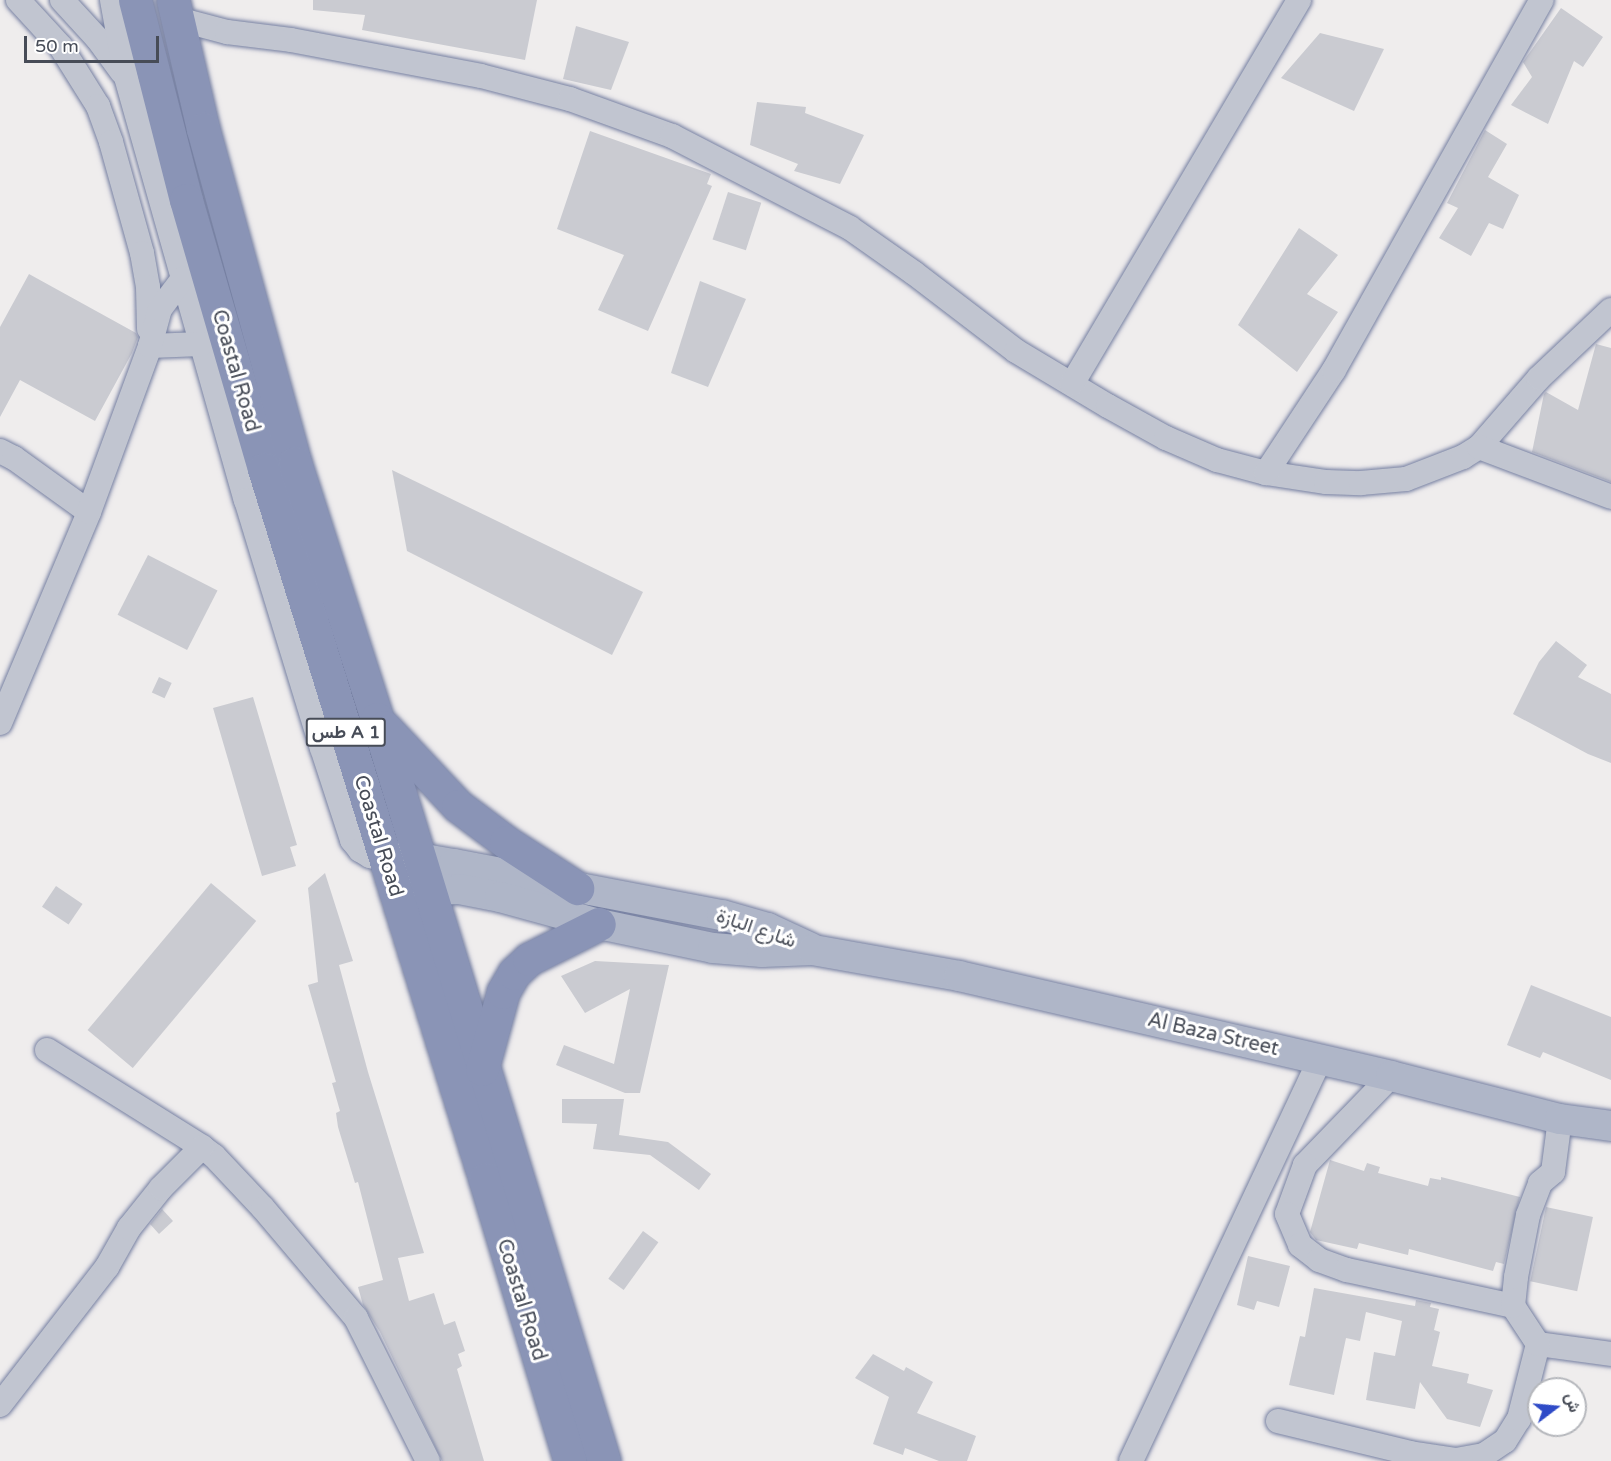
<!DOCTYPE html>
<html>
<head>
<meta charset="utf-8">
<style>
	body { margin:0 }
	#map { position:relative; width:1611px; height:1461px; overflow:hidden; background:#efeded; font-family:"Varela Round",Vazirmatn,sans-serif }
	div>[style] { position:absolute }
	.building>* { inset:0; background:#cacbd1; transform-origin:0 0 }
	.roads { filter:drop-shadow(0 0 2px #757fa1) drop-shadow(0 0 2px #757fa1) }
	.minor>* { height:24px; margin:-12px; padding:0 12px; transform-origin:12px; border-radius:12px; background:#c1c5d0 }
	.major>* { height:30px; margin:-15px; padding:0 15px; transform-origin:15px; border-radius:15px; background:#afb6c8 }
	.highway>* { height:33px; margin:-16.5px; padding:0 16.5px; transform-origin:16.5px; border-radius:16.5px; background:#8a94b6 }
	span { translate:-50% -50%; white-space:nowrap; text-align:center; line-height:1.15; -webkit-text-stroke:6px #fff; paint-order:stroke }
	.shield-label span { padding:2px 4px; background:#fff; border:2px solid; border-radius:4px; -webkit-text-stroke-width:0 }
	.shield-label { font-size:18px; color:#474c57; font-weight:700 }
	.street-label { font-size:20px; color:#474c57 }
	.north { position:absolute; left:1527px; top:1377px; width:60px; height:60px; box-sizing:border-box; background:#fff; border:2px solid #b5b7bc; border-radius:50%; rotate:74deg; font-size:16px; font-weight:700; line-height:24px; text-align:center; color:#474c57 }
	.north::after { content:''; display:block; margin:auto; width:21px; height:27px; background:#2f4bc7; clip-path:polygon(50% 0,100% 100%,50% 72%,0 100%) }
	.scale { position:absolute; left:24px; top:36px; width:135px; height:27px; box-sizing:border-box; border:3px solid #474c57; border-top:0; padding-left:8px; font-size:18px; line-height:21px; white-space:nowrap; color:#474c57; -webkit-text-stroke:4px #fff; paint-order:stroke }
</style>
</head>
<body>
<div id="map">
	<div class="building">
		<i style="clip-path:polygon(313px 0,537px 0,525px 60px,362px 30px,365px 15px,313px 10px)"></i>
		<i style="clip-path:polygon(1561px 8px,1603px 37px,1583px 67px,1574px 61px,1548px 124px,1511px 105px,1532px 77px,1523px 62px)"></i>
		<i style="clip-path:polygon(576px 26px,629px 42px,611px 90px,563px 79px)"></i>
		<i style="clip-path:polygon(1320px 33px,1384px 49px,1354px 111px,1281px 78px)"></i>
		<i style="clip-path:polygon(757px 102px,806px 107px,805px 113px,864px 135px,840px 184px,794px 171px,798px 164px,750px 145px)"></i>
		<i style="clip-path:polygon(1485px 130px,1507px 144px,1488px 177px,1519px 195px,1503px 229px,1489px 223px,1471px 256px,1439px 238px,1458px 208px,1447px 203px)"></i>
		<i style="clip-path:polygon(590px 131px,711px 174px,707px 184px,712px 186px,648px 331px,598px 310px,624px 255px,557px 229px)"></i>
		<i style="left:728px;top:192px;width:35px;height:50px;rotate:18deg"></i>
		<i style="clip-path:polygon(1299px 228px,1338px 255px,1307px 294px,1338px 312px,1297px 372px,1238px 325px)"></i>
		<i style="clip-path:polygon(29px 274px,136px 333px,138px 337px,132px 353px,95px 421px,20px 380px,0 417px,0 327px)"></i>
		<i style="clip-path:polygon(700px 281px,746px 299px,708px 387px,671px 373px)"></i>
		<i style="clip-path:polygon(1596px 344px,1611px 348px,1611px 482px,1532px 452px,1544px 394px,1546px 392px,1578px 410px)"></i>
		<i style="clip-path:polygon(392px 470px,643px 592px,612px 655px,407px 551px)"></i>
		<i style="left:148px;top:555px;width:78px;height:67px;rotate:27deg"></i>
		<i style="clip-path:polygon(1556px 641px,1587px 665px,1578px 677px,1611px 694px,1611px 763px,1588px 754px,1513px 714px,1539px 662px)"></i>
		<i style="left:159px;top:677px;width:14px;height:17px;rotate:25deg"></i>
		<i style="clip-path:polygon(253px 697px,297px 845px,290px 847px,296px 866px,262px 876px,213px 708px)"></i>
		<i style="clip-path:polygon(325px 873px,353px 961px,339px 965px,368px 1072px,424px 1253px,398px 1258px,409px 1301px,434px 1293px,444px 1325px,455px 1321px,465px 1351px,458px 1354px,462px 1366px,457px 1369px,484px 1461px,442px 1461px,380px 1332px,363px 1305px,358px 1287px,383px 1280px,358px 1182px,355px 1183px,338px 1127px,336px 1113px,340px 1111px,332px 1083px,336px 1082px,308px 985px,318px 982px,308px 888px)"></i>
		<i style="left:211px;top:883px;width:59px;height:192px;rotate:40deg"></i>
		<i style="left:56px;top:886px;width:32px;height:25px;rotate:34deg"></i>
		<i style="clip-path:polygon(595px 961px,669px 965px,640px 1093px,625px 1093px,556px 1065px,564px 1045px,614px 1064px,630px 989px,585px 1013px,561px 976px)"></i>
		<i style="clip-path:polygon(1531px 985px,1611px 1017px,1611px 1080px,1543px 1052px,1540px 1058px,1507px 1045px)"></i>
		<i style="clip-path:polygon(562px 1099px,624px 1099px,619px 1135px,668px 1142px,711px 1174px,699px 1190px,650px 1155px,593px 1149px,597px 1124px,562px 1123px)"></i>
		<i style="clip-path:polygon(1330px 1160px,1364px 1171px,1367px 1163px,1380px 1167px,1378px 1173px,1428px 1186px,1430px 1178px,1441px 1180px,1441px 1177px,1520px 1197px,1504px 1264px,1496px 1262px,1493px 1271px,1409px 1249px,1408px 1255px,1359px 1243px,1357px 1249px,1316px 1240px,1310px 1232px)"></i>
		<i style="left:1546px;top:1207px;width:48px;height:76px;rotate:12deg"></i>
		<i style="clip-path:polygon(162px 1209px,173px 1221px,159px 1234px,150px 1224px)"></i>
		<i style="left:643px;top:1231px;width:19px;height:59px;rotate:36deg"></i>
		<i style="clip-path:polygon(1248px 1256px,1290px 1266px,1279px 1307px,1257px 1301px,1254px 1310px,1237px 1305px)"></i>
		<i style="clip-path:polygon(1314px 1288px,1415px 1306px,1416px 1300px,1431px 1303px,1430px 1307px,1439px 1309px,1434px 1330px,1440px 1332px,1432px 1366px,1469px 1374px,1467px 1383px,1493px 1390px,1480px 1427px,1447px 1419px,1420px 1382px,1415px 1409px,1366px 1400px,1374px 1352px,1395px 1356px,1402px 1321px,1366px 1312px,1360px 1341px,1346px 1338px,1334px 1395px,1289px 1385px,1300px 1336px,1305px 1337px)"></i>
		<i style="clip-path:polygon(873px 1354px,904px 1371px,906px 1367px,933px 1382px,917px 1413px,976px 1436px,967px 1461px,939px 1461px,905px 1448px,903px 1455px,873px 1444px,889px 1397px,855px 1378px)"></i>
	</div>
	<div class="roads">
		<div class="minor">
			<i style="left:18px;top:0;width:64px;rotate:47.5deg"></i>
			<i style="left:61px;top:47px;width:70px;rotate:57.9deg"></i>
			<i style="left:98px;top:106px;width:38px;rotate:70deg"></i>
			<i style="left:111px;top:142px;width:115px;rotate:74.4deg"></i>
			<i style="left:142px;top:253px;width:35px;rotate:80deg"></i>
			<i style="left:148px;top:287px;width:42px;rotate:88.6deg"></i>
			<i style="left:62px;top:0;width:52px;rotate:47.4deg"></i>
			<i style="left:97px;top:38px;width:42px;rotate:53.7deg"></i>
			<i style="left:112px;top:0;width:78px;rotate:79.7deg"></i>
			<i style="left:126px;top:77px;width:440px;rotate:74.2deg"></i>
			<i style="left:246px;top:500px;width:259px;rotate:73deg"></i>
			<i style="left:322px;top:748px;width:97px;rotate:71.9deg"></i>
			<i style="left:352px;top:840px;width:13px;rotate:51deg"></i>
			<i style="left:360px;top:850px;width:12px;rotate:31deg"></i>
			<i style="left:370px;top:856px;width:15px;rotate:8deg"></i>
			<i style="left:178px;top:19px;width:51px;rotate:14.9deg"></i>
			<i style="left:227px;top:32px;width:64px;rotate:7.1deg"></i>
			<i style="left:291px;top:40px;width:193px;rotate:10.7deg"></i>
			<i style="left:481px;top:76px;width:92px;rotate:14.5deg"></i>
			<i style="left:570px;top:99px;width:109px;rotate:19.9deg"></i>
			<i style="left:672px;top:136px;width:200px;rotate:27.3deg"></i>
			<i style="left:850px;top:228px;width:78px;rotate:35.1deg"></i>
			<i style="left:914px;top:273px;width:128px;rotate:37.4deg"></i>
			<i style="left:1016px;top:351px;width:107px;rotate:30.9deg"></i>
			<i style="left:1108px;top:406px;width:66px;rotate:28.9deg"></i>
			<i style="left:1166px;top:438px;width:56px;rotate:23.3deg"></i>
			<i style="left:1217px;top:460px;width:51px;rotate:14.9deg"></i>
			<i style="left:1266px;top:473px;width:61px;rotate:8.5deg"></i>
			<i style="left:1326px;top:482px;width:35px;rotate:2deg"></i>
			<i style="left:1361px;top:483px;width:45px;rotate:-5.1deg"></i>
			<i style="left:1406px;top:479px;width:61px;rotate:-21.1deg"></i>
			<i style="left:1463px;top:457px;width:19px;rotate:-32deg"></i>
			<i style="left:1479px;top:447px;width:91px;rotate:-49deg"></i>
			<i style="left:1539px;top:378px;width:99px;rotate:-43.4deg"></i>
			<i style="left:150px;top:346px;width:51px;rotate:-2.2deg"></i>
			<i style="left:1072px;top:384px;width:446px;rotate:-59.4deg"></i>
			<i style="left:1479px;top:447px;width:141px;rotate:20.7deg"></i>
			<i style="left:0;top:451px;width:16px;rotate:27deg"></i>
			<i style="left:14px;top:458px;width:92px;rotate:35.8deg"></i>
			<i style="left:1266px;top:473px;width:123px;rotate:-56.6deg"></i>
			<i style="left:1334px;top:370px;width:424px;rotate:-60.7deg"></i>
			<i style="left:0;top:723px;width:229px;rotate:-67.1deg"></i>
			<i style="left:89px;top:512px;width:177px;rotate:-69.8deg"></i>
			<i style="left:150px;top:346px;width:38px;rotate:-75deg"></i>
			<i style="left:160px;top:309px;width:38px;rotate:-53deg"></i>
			<i style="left:47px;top:1050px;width:183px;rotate:32deg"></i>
			<i style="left:202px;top:1147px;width:15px;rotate:37deg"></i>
			<i style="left:214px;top:1156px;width:71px;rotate:46.7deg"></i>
			<i style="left:263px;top:1208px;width:144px;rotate:49.8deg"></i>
			<i style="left:356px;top:1318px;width:160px;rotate:63.3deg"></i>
			<i style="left:1391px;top:1076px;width:124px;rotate:134deg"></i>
			<i style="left:1305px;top:1165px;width:52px;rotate:110.2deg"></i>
			<i style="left:1287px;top:1214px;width:34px;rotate:67deg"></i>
			<i style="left:1300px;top:1245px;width:24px;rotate:38deg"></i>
			<i style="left:1319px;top:1260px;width:30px;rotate:20deg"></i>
			<i style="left:1347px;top:1270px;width:170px;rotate:12.2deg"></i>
			<i style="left:1538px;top:1344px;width:74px;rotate:7.8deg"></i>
			<i style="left:0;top:1405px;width:175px;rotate:-52.2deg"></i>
			<i style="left:107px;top:1267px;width:45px;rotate:-60.6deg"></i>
			<i style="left:129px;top:1228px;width:51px;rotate:-51.3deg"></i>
			<i style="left:161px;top:1188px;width:58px;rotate:-45deg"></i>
			<i style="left:1278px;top:1421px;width:136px;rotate:13.6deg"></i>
			<i style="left:1410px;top:1453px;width:47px;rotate:8.7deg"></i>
			<i style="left:1456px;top:1460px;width:28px;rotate:-10deg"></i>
			<i style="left:1484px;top:1455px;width:25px;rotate:-34deg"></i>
			<i style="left:1505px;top:1441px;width:26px;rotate:-58deg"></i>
			<i style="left:1519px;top:1419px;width:77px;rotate:-75.8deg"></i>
			<i style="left:1538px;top:1344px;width:45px;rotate:-123.3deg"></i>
			<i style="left:1513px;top:1306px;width:29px;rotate:-84deg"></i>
			<i style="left:1516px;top:1277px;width:63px;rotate:-79deg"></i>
			<i style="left:1528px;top:1215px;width:34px;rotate:-69deg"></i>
			<i style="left:1540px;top:1183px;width:17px;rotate:-40deg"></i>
			<i style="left:1553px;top:1172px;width:53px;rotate:-82.5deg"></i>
			<i style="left:1131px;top:1461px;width:443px;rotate:-64.8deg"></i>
		</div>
		<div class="major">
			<i style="left:396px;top:858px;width:23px"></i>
			<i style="left:419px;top:858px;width:36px;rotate:10deg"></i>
			<i style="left:454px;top:864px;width:273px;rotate:10.8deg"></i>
			<i style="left:722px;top:915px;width:48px;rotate:15.8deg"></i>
			<i style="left:768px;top:928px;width:47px;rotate:24.9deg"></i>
			<i style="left:405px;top:891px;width:54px;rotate:-2.1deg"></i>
			<i style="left:459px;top:889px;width:42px;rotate:11deg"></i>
			<i style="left:500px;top:897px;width:103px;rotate:15.3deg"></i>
			<i style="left:599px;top:924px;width:116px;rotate:11.9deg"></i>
			<i style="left:713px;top:948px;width:49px;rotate:4.7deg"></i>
			<i style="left:762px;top:952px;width:51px;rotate:-2.2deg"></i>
			<i style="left:813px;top:950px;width:148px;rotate:10.1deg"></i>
			<i style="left:959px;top:976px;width:443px;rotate:13deg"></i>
			<i style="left:1391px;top:1076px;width:174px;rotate:14.3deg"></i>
			<i style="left:1560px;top:1119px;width:51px;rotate:7.8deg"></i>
		</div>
		<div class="highway">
			<i style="left:135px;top:0;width:206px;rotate:75.7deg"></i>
			<i style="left:186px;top:200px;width:280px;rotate:73.8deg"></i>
			<i style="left:264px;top:469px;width:744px;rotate:72.71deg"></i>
			<i style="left:485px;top:1179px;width:295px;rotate:73.2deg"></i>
			<i style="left:173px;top:0;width:132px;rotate:76.9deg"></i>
			<i style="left:203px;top:129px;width:346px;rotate:74.6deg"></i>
			<i style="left:295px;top:463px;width:269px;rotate:72.2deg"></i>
			<i style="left:377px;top:719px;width:776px;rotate:72.99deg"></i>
			<i style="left:384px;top:727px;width:108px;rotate:46.9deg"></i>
			<i style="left:458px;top:806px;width:60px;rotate:36.9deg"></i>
			<i style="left:506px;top:842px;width:85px;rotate:32.9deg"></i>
			<i style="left:482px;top:1069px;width:80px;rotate:-74.7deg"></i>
			<i style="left:503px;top:992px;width:22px;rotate:-60deg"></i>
			<i style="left:514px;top:973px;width:21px;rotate:-43deg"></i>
			<i style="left:529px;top:959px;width:78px;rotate:-26.6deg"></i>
		</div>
	</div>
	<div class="shield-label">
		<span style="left:346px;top:732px">طس A 1</span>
	</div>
	<div class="street-label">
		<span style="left:235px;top:371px;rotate:74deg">Coastal Road</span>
		<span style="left:378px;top:836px;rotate:73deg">Coastal Road</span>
		<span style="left:756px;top:929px;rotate:19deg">شارع البازة</span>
		<span style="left:1213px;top:1035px;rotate:13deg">Al Baza Street</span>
		<span style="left:521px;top:1300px;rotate:73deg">Coastal Road</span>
	</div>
	<div class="north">ش</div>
	<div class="scale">50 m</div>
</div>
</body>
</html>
